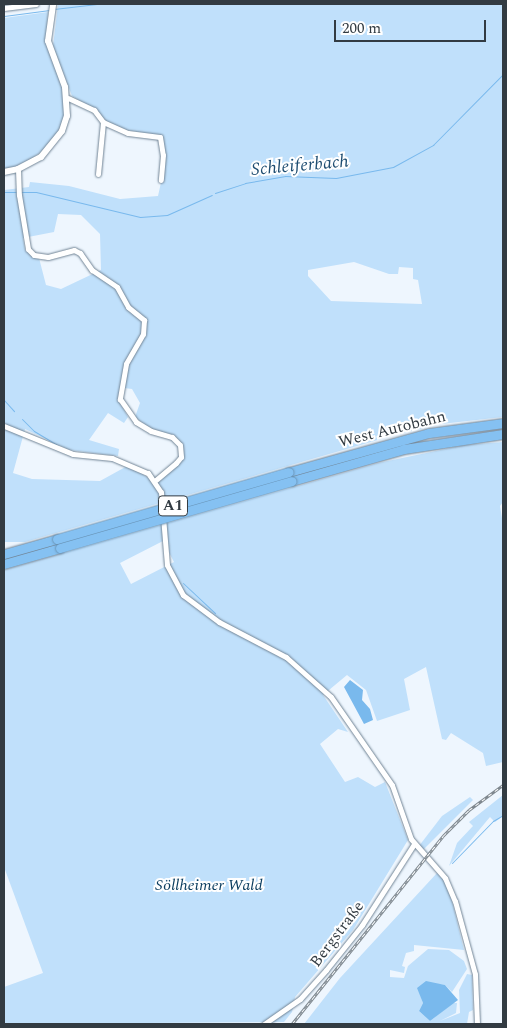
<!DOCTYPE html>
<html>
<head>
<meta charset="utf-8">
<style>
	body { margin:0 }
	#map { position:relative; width:507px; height:1028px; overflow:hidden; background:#eef6fe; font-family:Spectral,serif }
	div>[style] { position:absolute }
	.green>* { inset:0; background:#c0e0fb }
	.water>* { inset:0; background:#79b9ed }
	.stream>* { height:1px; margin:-0.5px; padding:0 0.5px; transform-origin:0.5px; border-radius:0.5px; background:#79b9ed }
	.roads { filter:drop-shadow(0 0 1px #718495) drop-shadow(0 0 1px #718495) }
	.minor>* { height:5px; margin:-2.5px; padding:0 2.5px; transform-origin:2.5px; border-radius:2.5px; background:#fff }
	.tertiary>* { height:6px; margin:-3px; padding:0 3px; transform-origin:3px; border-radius:3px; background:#fff }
	.motorway>* { height:9px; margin:-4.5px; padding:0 4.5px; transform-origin:4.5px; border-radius:4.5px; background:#85c1f2 }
	.rail>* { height:3px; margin-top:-1.5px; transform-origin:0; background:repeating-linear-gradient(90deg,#fff 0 4px,#7f888f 0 8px); box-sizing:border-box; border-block:1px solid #7f888f }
	.bridges { filter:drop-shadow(0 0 1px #6892b4) drop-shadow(0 0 1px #6892b4) }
	.motorway-bridge>* { height:9px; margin:-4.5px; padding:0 4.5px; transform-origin:4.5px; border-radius:4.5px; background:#85c1f2 }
	span { translate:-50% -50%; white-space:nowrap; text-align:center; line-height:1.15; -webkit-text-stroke:4px #fff; paint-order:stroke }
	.shield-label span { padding:1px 4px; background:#fff; border:1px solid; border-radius:4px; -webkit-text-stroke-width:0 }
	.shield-label { font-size:15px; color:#323b42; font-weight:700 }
	.street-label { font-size:16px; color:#323b42 }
	.park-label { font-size:16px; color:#0c3e60; font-style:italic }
	.water-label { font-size:18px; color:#1e4d71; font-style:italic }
	.frame { position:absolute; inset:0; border:5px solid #323b42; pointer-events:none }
	.scale { position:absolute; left:334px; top:20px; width:152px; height:22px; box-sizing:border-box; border:2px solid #323b42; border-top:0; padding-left:6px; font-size:15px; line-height:18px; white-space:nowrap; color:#323b42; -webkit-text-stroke:4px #fff; paint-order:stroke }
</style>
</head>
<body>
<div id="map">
	<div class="green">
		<i style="clip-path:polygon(evenodd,67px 4px,503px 4px,503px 417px,441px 424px,402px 433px,25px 542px,4px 542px,4px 190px,29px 187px,30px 182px,69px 186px,120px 199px,158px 196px,162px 178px,164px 143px,161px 136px,126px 130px,103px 120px,95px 110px,72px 96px,53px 46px,58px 5px,67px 4px,58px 214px,81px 215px,100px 234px,101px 270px,61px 289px,46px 285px,39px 258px,25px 250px,23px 238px,54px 232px,58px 214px,67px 4px,354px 262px,389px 274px,398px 274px,399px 267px,413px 268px,413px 279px,418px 280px,422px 304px,331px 301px,308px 276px,308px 270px,354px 262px,67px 4px,124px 388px,132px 389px,140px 403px,135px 417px,152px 430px,174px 436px,182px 444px,182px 458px,154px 482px,129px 465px,100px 481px,32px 479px,13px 473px,25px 429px,69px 450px,118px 456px,119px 449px,89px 440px,108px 413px,124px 423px,128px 417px,120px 403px,124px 388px)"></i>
		<i style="clip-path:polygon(48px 12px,46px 44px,63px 90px,65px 115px,57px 134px,44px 150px,22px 165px,4px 170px,4px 18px)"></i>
		<i style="clip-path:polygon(evenodd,503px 442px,503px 502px,500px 506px,503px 524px,503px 762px,486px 766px,483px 753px,451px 733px,446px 740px,442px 739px,426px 667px,404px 679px,410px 710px,377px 721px,366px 690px,347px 675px,323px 695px,348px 732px,338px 729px,320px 744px,345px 782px,358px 777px,375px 787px,385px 782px,408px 840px,353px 930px,295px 997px,292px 1012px,284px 1022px,4px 1024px,4px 987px,43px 973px,4px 867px,4px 570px,378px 463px,465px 445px,503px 442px,163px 541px,174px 562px,131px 584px,120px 563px,163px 541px)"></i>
		<i style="clip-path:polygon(503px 795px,503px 816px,495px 822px,490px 817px,449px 866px,457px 843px,473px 826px,469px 822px)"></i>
		<i style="clip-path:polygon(470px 797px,473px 800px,423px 850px,419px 846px,442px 816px)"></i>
		<i style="clip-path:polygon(437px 873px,443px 878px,452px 901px,464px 950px,414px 945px,414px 951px,406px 953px,402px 966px,405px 967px,404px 973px,390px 970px,390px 977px,404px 978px,408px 966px,428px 949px,449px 950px,464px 961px,467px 969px,452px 992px,445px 985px,430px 983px,418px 988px,423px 1003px,419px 1011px,430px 1021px,453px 1003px,457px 1003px,456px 1013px,440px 1021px,460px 1013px,459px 990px,467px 974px,472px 975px,473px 1010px,469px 1012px,467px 1024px,304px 1024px,340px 978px)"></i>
	</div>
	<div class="water">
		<i style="clip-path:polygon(350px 680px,363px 690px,362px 700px,370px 709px,373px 720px,364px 724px,344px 687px)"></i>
		<i style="clip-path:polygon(426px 981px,445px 985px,458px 1000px,430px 1021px,419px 1011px,423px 1003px,417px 988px)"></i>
	</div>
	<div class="stream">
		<i style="left:54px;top:9px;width:43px;rotate:-6.6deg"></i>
		<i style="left:4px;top:16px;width:46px;rotate:-7.4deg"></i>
		<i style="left:4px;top:192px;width:12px"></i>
		<i style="left:21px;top:192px;width:15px"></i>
		<i style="left:36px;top:192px;width:107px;rotate:13.5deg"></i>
		<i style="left:140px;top:217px;width:27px;rotate:-4deg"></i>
		<i style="left:167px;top:215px;width:49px;rotate:-24deg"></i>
		<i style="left:215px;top:193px;width:32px;rotate:-18deg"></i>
		<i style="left:245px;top:183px;width:41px;rotate:-9.9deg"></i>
		<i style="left:285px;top:176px;width:51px;rotate:2.2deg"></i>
		<i style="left:336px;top:178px;width:58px;rotate:-10.9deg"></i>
		<i style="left:393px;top:167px;width:46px;rotate:-28.8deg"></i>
		<i style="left:433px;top:145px;width:100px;rotate:-45.4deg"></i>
		<i style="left:4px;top:400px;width:15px;rotate:48deg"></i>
		<i style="left:22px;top:419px;width:17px;rotate:45deg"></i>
		<i style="left:34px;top:431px;width:29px;rotate:31deg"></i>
		<i style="left:183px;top:583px;width:44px;rotate:43.2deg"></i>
		<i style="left:452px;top:863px;width:59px;rotate:-45.7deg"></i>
		<i style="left:493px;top:821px;width:12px;rotate:-31deg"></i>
	</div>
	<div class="roads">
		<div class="minor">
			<i style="left:4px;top:8px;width:32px;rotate:-7deg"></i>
			<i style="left:68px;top:98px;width:29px;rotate:25deg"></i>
			<i style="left:94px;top:110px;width:15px;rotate:53deg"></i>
			<i style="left:103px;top:122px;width:27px;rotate:24deg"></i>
			<i style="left:128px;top:133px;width:32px;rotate:7deg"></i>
			<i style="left:160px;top:137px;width:18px;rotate:81deg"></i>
			<i style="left:163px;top:155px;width:25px;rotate:95deg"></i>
			<i style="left:18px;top:169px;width:26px;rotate:88deg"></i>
			<i style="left:19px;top:195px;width:55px;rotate:80.5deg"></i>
			<i style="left:28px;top:249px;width:8px;rotate:45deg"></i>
			<i style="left:34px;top:255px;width:14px;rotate:8deg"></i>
			<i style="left:48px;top:257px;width:27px;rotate:-15deg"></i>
			<i style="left:74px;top:250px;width:7px;rotate:27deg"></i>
			<i style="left:80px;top:253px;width:21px;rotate:55deg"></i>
			<i style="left:92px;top:270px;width:30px;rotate:34deg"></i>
			<i style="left:117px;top:287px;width:23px;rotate:61deg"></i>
			<i style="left:128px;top:307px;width:21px;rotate:39deg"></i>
			<i style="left:144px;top:320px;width:14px;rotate:94deg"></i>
			<i style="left:143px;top:334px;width:34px;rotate:120deg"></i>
			<i style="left:126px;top:364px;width:36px;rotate:100deg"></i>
			<i style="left:120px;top:399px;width:28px;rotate:55deg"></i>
			<i style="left:136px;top:422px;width:17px;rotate:31deg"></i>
			<i style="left:151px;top:431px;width:22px;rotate:16deg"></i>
			<i style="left:172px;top:437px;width:11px;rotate:45deg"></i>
			<i style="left:180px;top:445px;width:12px;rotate:85deg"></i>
			<i style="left:181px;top:457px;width:8px;rotate:130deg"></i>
			<i style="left:176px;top:463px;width:26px;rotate:140deg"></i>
			<i style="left:98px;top:174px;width:52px;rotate:-84.5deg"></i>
			<i style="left:4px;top:426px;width:74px;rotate:22.1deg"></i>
			<i style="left:73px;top:454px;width:39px;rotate:6deg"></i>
			<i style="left:112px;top:458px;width:39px;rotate:23deg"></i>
			<i style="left:148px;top:473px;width:23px;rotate:56deg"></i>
			<i style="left:161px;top:492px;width:73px;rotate:85.3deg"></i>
			<i style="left:167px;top:565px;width:34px;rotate:62deg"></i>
			<i style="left:183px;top:595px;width:45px;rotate:36.9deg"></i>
			<i style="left:219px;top:622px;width:76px;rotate:27.6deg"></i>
			<i style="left:286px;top:657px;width:60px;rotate:41.6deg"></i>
			<i style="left:331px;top:697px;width:107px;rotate:55.3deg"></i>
			<i style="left:392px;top:785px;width:57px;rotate:70.6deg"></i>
			<i style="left:411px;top:839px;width:52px;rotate:48.9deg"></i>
			<i style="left:445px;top:878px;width:25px;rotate:67deg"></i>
			<i style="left:455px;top:901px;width:76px;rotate:74.7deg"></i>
			<i style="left:475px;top:974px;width:50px;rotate:87.7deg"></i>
			<i style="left:264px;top:1024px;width:44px;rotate:-34.8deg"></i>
			<i style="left:300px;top:999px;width:39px;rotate:-48deg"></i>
			<i style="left:326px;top:970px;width:58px;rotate:-51.3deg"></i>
			<i style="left:362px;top:925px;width:96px;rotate:-57.3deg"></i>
		</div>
		<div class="tertiary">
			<i style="left:4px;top:172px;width:14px;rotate:-12deg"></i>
			<i style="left:18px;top:169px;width:26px;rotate:-28deg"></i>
			<i style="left:41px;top:157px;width:33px;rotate:-51deg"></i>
			<i style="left:62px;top:131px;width:16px;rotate:-72deg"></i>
			<i style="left:67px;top:116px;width:29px;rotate:-94deg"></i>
			<i style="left:65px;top:87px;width:49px;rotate:-110.3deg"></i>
			<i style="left:48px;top:41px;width:37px;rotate:-82deg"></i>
		</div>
		<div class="motorway">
			<i style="left:289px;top:472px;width:145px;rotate:-15.6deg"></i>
			<i style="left:429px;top:433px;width:75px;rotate:-7.7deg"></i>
			<i style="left:292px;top:481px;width:116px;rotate:-15.9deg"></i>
			<i style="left:404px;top:449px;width:100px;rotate:-8.6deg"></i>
			<i style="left:4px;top:554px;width:55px;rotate:-15.8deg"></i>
			<i style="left:4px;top:564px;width:58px;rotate:-15.9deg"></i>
		</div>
	</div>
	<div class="rail">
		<i style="left:292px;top:1024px;width:241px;rotate:-51.2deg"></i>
		<i style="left:443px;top:836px;width:37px;rotate:-45deg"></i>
		<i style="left:469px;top:810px;width:42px;rotate:-36.3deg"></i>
	</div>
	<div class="bridges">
		<div class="motorway-bridge">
			<i style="left:57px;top:539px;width:241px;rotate:-16.1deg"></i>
			<i style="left:60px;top:548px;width:241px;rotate:-16.1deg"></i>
		</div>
	</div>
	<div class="shield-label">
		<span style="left:173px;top:506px">A1</span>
	</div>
	<div class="street-label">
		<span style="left:392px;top:429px;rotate:-14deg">West Autobahn</span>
		<span style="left:337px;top:934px;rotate:-53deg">Bergstraße</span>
	</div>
	<div class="park-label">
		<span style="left:209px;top:885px">Söllheimer Wald</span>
	</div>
	<div class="water-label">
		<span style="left:300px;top:166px;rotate:-5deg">Schleiferbach</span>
	</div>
	<div class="frame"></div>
	<div class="scale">200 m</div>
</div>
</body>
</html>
